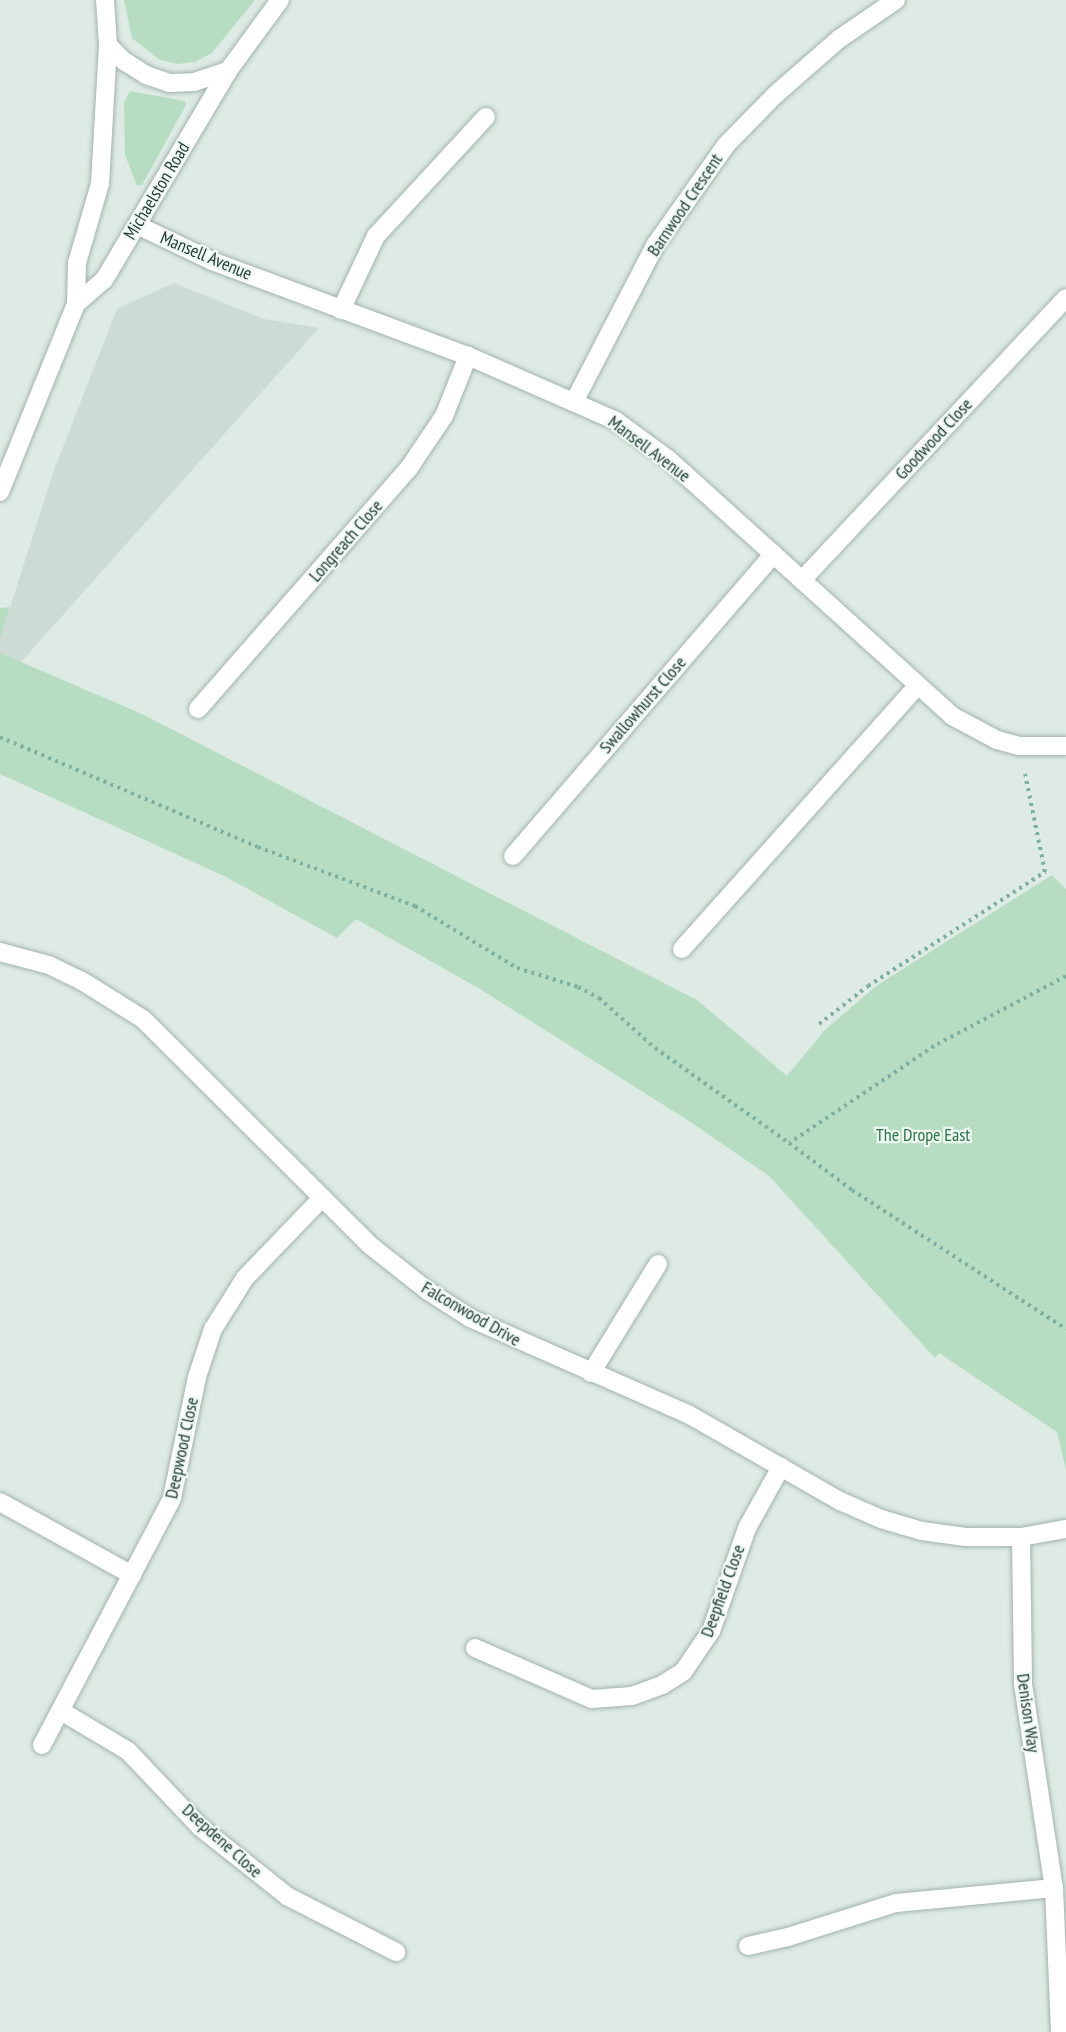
<!DOCTYPE html>
<html>
<head>
<meta charset="utf-8">
<style>
	body { margin:0 }
	#map { position:relative; width:1066px; height:2032px; overflow:hidden; background:#deebe5; font-family:"PT Sans Narrow",sans-serif }
	div>[style] { position:absolute }
	.built>* { inset:0; background:#ccdbd4 }
	.green>* { inset:0; background:#b6ddc1 }
	.path>* { height:4px; margin-top:-2px; transform-origin:0; background:repeating-linear-gradient(90deg,#7db0a1 0 3px,transparent 0 7.5px) }
	.roads { filter:drop-shadow(0 0 2px #a1b3ac) drop-shadow(0 0 2px #a1b3ac) }
	.lane>* { height:18px; margin:-9px; padding:0 9px; transform-origin:9px; border-radius:9px; background:#fff }
	.street>* { height:18px; margin:-9px; padding:0 9px; transform-origin:9px; border-radius:9px; background:#fff }
	.secondary>* { height:18px; margin:-9px; padding:0 9px; transform-origin:9px; border-radius:9px; background:#fff }
	span { translate:-50% -50%; white-space:nowrap; text-align:center; line-height:1.15; -webkit-text-stroke:4.5px #eff7f3; paint-order:stroke }
	.street-label { font-size:18px; color:#1f3b34 }
	.park-label { font-size:18px; color:#277446 }
</style>
</head>
<body>
<div id="map">
	<div class="built">
		<i style="clip-path:polygon(174px 283px,264px 319px,319px 328px,21px 662px,0 653px,0 639px,54px 470px,117px 309px)"></i>
	</div>
	<div class="green">
		<i style="clip-path:polygon(124px 0,255px 0,212px 53px,195px 62px,177px 64px,160px 60px,132px 38px)"></i>
		<i style="clip-path:polygon(130px 91px,185px 101px,186px 105px,142px 185px,137px 186px,125px 155px,124px 102px)"></i>
		<i style="clip-path:polygon(10px 607px,0 639px,0 608px)"></i>
		<i style="clip-path:polygon(0 653px,142px 714px,697px 1000px,787px 1076px,824px 1031px,876px 986px,1052px 875px,1066px 889px,1066px 1470px,1057px 1432px,939px 1353px,935px 1358px,769px 1176px,689px 1121px,480px 989px,356px 919px,337px 938px,226px 877px,0 774px)"></i>
	</div>
	<div class="path">
		<i style="left:0;top:737px;width:280px;rotate:23.1deg"></i>
		<i style="left:258px;top:847px;width:168px;rotate:20.6deg"></i>
		<i style="left:415px;top:906px;width:119px;rotate:31.3deg"></i>
		<i style="left:517px;top:968px;width:64px;rotate:17.3deg"></i>
		<i style="left:578px;top:987px;width:24px;rotate:28deg"></i>
		<i style="left:599px;top:998px;width:75px;rotate:41.8deg"></i>
		<i style="left:655px;top:1048px;width:164px;rotate:35.3deg"></i>
		<i style="left:1066px;top:976px;width:149px;rotate:152.1deg"></i>
		<i style="left:934px;top:1046px;width:174px;rotate:146.2deg"></i>
		<i style="left:789px;top:1143px;width:79px;rotate:36.7deg"></i>
		<i style="left:852px;top:1190px;width:255px;rotate:33deg"></i>
		<i style="left:819px;top:1024px;width:62px;rotate:-37.8deg"></i>
		<i style="left:868px;top:986px;width:211px;rotate:-32.8deg"></i>
		<i style="left:1045px;top:872px;width:100px;rotate:-101.5deg"></i>
	</div>
	<div class="roads">
		<div class="lane">
			<i style="left:341px;top:310px;width:82px;rotate:-64.7deg"></i>
			<i style="left:376px;top:236px;width:162px;rotate:-47.3deg"></i>
			<i style="left:591px;top:1373px;width:128px;rotate:-58.4deg"></i>
		</div>
		<div class="street">
			<i style="left:137px;top:225px;width:83px;rotate:25.6deg"></i>
			<i style="left:212px;top:261px;width:273px;rotate:20.4deg"></i>
			<i style="left:468px;top:356px;width:162px;rotate:23.7deg"></i>
			<i style="left:616px;top:421px;width:64px;rotate:36.2deg"></i>
			<i style="left:668px;top:459px;width:383px;rotate:42.1deg"></i>
			<i style="left:952px;top:716px;width:51px;rotate:28.1deg"></i>
			<i style="left:997px;top:740px;width:23px;rotate:15deg"></i>
			<i style="left:1019px;top:746px;width:47px"></i>
			<i style="left:575px;top:400px;width:176px;rotate:-62.6deg"></i>
			<i style="left:656px;top:244px;width:121px;rotate:-54.7deg"></i>
			<i style="left:726px;top:145px;width:70px;rotate:-45.6deg"></i>
			<i style="left:775px;top:95px;width:85px;rotate:-41.2deg"></i>
			<i style="left:839px;top:39px;width:69px;rotate:-34.4deg"></i>
			<i style="left:802px;top:580px;width:386px;rotate:-46.9deg"></i>
			<i style="left:198px;top:709px;width:320px;rotate:-48.8deg"></i>
			<i style="left:409px;top:468px;width:63px;rotate:-56.1deg"></i>
			<i style="left:444px;top:416px;width:65px;rotate:-68.2deg"></i>
			<i style="left:513px;top:856px;width:399px;rotate:-49.2deg"></i>
			<i style="left:682px;top:949px;width:354px;rotate:-48.2deg"></i>
			<i style="left:0;top:952px;width:51px;rotate:14.9deg"></i>
			<i style="left:49px;top:965px;width:37px;rotate:26deg"></i>
			<i style="left:82px;top:981px;width:72px;rotate:31.9deg"></i>
			<i style="left:143px;top:1019px;width:322px;rotate:44.9deg"></i>
			<i style="left:371px;top:1246px;width:73px;rotate:38.3deg"></i>
			<i style="left:428px;top:1291px;width:50px;rotate:32.7deg"></i>
			<i style="left:470px;top:1318px;width:238px;rotate:23.8deg"></i>
			<i style="left:688px;top:1414px;width:175px;rotate:29.8deg"></i>
			<i style="left:840px;top:1501px;width:45px;rotate:23.7deg"></i>
			<i style="left:881px;top:1519px;width:43px;rotate:16.3deg"></i>
			<i style="left:922px;top:1531px;width:44px;rotate:7.8deg"></i>
			<i style="left:966px;top:1537px;width:55px"></i>
			<i style="left:1021px;top:1537px;width:46px;rotate:-10.1deg"></i>
			<i style="left:0;top:1502px;width:151px;rotate:28.9deg"></i>
			<i style="left:1021px;top:1537px;width:147px;rotate:89.2deg"></i>
			<i style="left:1023px;top:1684px;width:206px;rotate:81.4deg"></i>
			<i style="left:1054px;top:1888px;width:144px;rotate:87.6deg"></i>
			<i style="left:475px;top:1648px;width:128px;rotate:23.6deg"></i>
			<i style="left:592px;top:1699px;width:40px;rotate:-4.3deg"></i>
			<i style="left:632px;top:1696px;width:32px;rotate:-20deg"></i>
			<i style="left:662px;top:1685px;width:25px;rotate:-32deg"></i>
			<i style="left:683px;top:1672px;width:50px;rotate:-55.7deg"></i>
			<i style="left:711px;top:1631px;width:109px;rotate:-70.7deg"></i>
			<i style="left:747px;top:1528px;width:70px;rotate:-60.9deg"></i>
			<i style="left:61px;top:1711px;width:78px;rotate:30.8deg"></i>
			<i style="left:128px;top:1751px;width:105px;rotate:46.5deg"></i>
			<i style="left:200px;top:1827px;width:111px;rotate:38.4deg"></i>
			<i style="left:287px;top:1896px;width:123px;rotate:27.2deg"></i>
			<i style="left:42px;top:1745px;width:279px;rotate:-62.2deg"></i>
			<i style="left:172px;top:1498px;width:124px;rotate:-78.3deg"></i>
			<i style="left:197px;top:1377px;width:51px;rotate:-71.6deg"></i>
			<i style="left:213px;top:1329px;width:60px;rotate:-57.9deg"></i>
			<i style="left:245px;top:1278px;width:111px;rotate:-46.1deg"></i>
			<i style="left:748px;top:1946px;width:41px;rotate:-12.7deg"></i>
			<i style="left:788px;top:1937px;width:113px;rotate:-17.5deg"></i>
			<i style="left:896px;top:1903px;width:159px;rotate:-5.4deg"></i>
		</div>
		<div class="secondary">
			<i style="left:108px;top:45px;width:23px;rotate:45deg"></i>
			<i style="left:124px;top:61px;width:26px;rotate:32deg"></i>
			<i style="left:146px;top:75px;width:24px;rotate:19deg"></i>
			<i style="left:169px;top:83px;width:25px;rotate:-2deg"></i>
			<i style="left:194px;top:82px;width:36px;rotate:-18deg"></i>
			<i style="left:76px;top:304px;width:37px;rotate:-41deg"></i>
			<i style="left:104px;top:280px;width:243px;rotate:-59.3deg"></i>
			<i style="left:228px;top:71px;width:88px;rotate:-53.8deg"></i>
			<i style="left:0;top:492px;width:203px;rotate:-68deg"></i>
			<i style="left:76px;top:304px;width:41px;rotate:-88.6deg"></i>
			<i style="left:77px;top:263px;width:82px;rotate:-73.8deg"></i>
			<i style="left:100px;top:184px;width:139px;rotate:-86.7deg"></i>
			<i style="left:108px;top:45px;width:45px;rotate:-93.8deg"></i>
		</div>
	</div>
	<div class="street-label">
		<span style="left:157px;top:191px;rotate:-59deg">Michaelston Road</span>
		<span style="left:685px;top:205px;rotate:-56deg">Barnwood Crescent</span>
		<span style="left:206px;top:256px;rotate:23deg">Mansell Avenue</span>
		<span style="left:934px;top:439px;rotate:-47deg">Goodwood Close</span>
		<span style="left:649px;top:449px;rotate:37deg">Mansell Avenue</span>
		<span style="left:346px;top:541px;rotate:-49deg">Longreach Close</span>
		<span style="left:643px;top:705px;rotate:-49deg">Swallowhurst Close</span>
		<span style="left:471px;top:1314px;rotate:30deg">Falconwood Drive</span>
		<span style="left:182px;top:1448px;rotate:-78deg">Deepwood Close</span>
		<span style="left:723px;top:1591px;rotate:-70deg">Deepfield Close</span>
		<span style="left:1028px;top:1713px;rotate:82deg">Denison Way</span>
		<span style="left:222px;top:1841px;rotate:42deg">Deepdene Close</span>
	</div>
	<div class="park-label">
		<span style="left:923px;top:1135px">The Drope East</span>
	</div>
</div>
</body>
</html>
